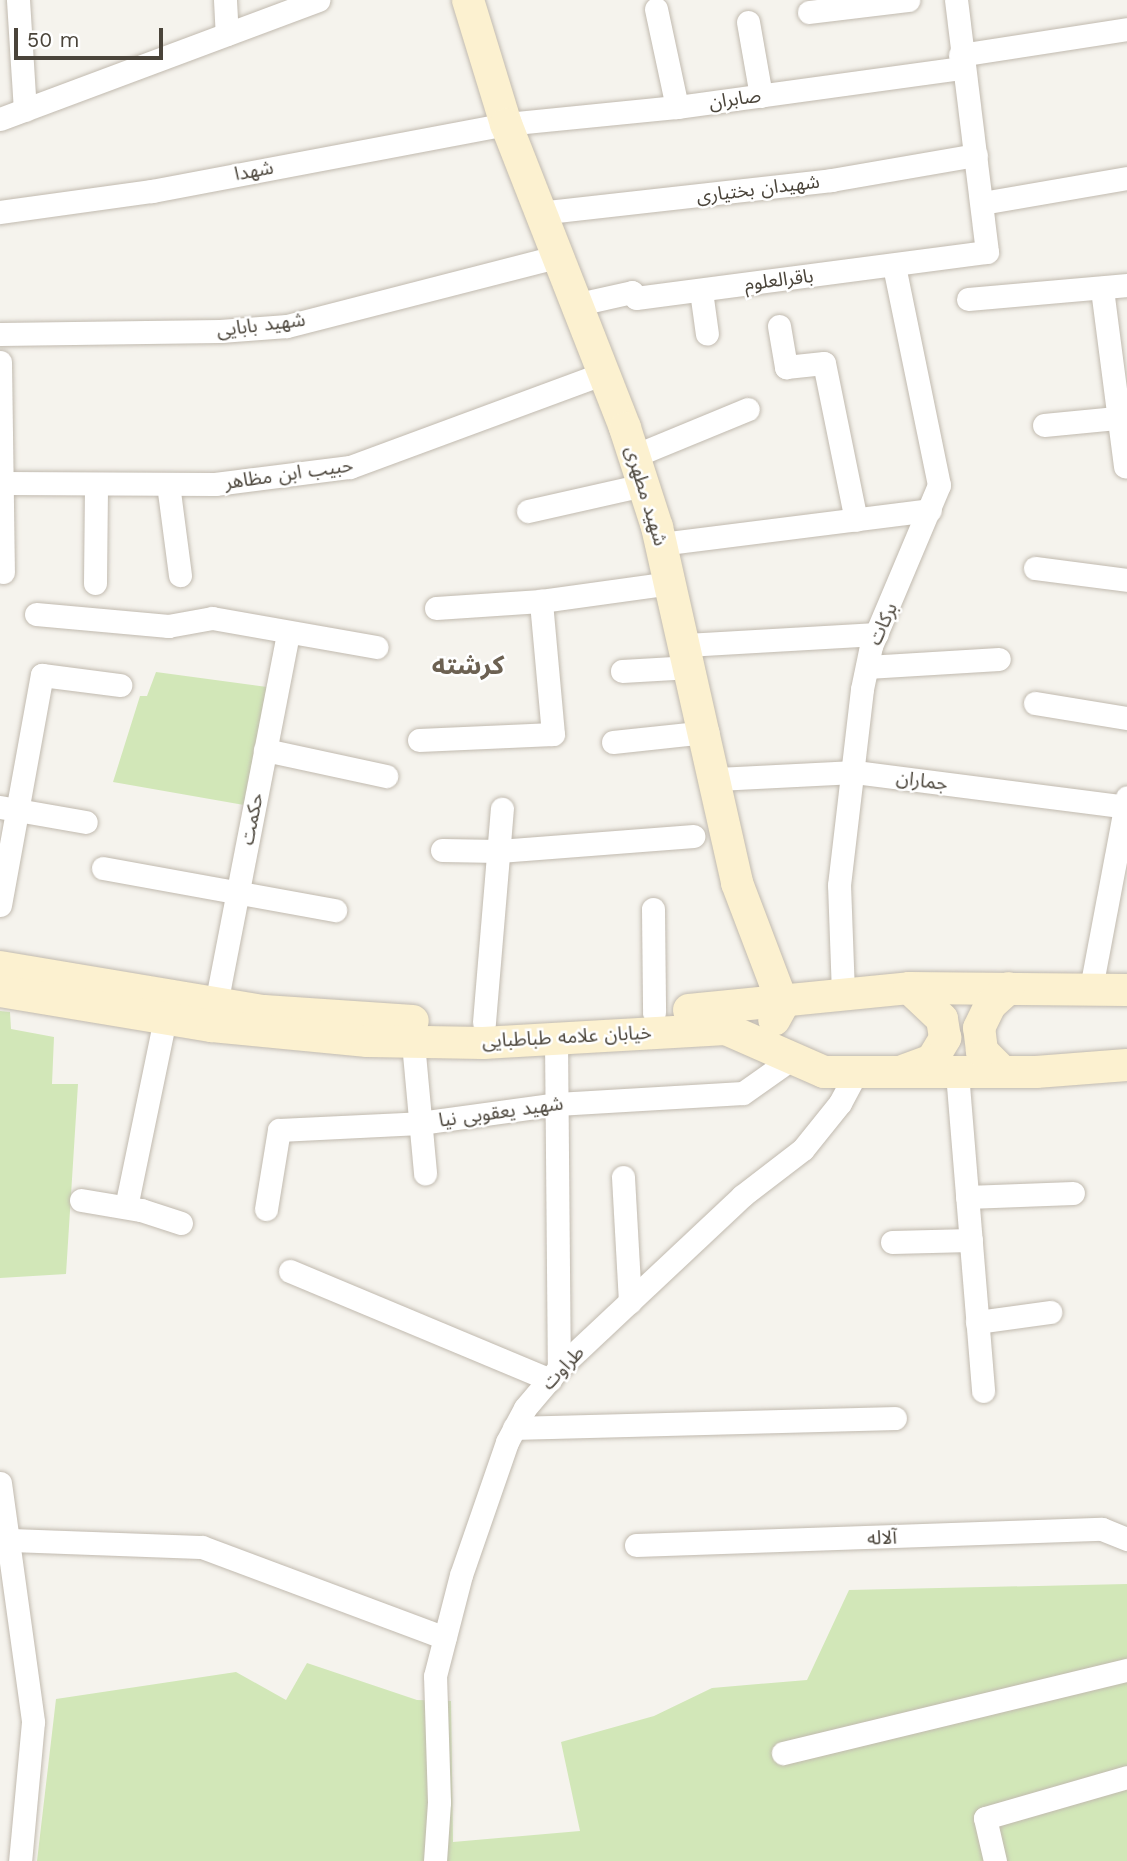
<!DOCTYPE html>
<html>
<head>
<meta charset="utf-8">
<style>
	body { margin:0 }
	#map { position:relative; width:1127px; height:1861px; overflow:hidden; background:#f5f3ed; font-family:"Work Sans","Noto Sans Arabic",sans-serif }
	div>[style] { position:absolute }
	.green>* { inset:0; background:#d2e7b8 }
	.roads { filter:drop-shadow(0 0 2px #c1baaf) drop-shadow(0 0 2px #c1baaf) }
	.street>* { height:23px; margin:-11.5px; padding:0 11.5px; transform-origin:11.5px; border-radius:11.5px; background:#fff }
	.secondary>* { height:32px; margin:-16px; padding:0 16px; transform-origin:16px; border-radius:16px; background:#fcf1d0 }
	span { translate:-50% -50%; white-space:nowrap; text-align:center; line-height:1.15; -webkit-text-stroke:5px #fff; paint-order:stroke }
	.street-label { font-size:19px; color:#4a443a }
	.district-label { font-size:26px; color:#6c6152; font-weight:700 }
	.scale { position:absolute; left:14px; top:28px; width:149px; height:32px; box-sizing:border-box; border:4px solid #4a443a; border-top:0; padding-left:9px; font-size:21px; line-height:24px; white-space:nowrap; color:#4a443a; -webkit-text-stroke:5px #fff; paint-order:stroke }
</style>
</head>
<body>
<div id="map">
	<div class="green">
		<i style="clip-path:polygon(156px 672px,267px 687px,244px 805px,113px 782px,140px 696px,147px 696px)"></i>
		<i style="clip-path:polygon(0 1011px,10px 1012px,11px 1029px,54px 1037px,52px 1084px,78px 1084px,66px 1274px,0 1278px)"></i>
		<i style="clip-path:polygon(1127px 1584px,1127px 1861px,37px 1861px,56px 1699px,236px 1672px,286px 1700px,307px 1663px,417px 1700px,451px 1701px,453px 1842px,580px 1831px,561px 1742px,654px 1716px,712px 1688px,807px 1680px,849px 1590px)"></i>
	</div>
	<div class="roads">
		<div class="street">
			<i style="left:18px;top:0;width:110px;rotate:86.4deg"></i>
			<i style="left:225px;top:0;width:34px;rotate:87deg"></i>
			<i style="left:656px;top:9px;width:100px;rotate:77.9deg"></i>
			<i style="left:809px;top:12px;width:100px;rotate:-6.9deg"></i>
			<i style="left:748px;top:22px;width:75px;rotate:80deg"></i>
			<i style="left:960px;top:55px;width:169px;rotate:-8.8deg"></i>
			<i style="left:0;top:119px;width:340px;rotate:-20.5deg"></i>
			<i style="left:982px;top:203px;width:147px;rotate:-9.8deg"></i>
			<i style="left:0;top:212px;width:153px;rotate:-7.9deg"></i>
			<i style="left:152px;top:191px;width:360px;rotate:-10.7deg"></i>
			<i style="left:506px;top:124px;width:172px;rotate:-5.7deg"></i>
			<i style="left:677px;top:107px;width:289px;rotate:-7.8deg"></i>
			<i style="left:539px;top:213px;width:294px;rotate:-6.4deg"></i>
			<i style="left:831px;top:180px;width:147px;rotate:-9.8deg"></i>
			<i style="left:1102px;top:289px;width:179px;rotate:82.6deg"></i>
			<i style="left:701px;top:291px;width:43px;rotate:82.1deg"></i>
			<i style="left:968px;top:299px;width:160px;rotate:-5deg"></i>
			<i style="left:574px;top:305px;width:59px;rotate:-12.6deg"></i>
			<i style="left:632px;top:292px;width:7px;rotate:56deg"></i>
			<i style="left:636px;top:298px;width:354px;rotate:-7.5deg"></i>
			<i style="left:987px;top:252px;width:254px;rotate:-97deg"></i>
			<i style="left:779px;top:326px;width:42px;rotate:80.3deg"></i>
			<i style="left:786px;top:367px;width:38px;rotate:-6deg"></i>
			<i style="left:824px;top:363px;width:160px;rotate:78.5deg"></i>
			<i style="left:0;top:334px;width:220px;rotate:-0.8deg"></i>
			<i style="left:220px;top:331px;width:67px;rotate:-4.3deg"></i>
			<i style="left:287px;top:326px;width:278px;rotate:-14.4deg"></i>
			<i style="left:0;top:362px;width:210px;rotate:89.2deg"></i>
			<i style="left:1044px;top:425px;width:83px;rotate:-5.5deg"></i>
			<i style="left:634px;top:456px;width:123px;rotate:-22.4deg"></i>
			<i style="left:2px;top:483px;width:213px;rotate:0.3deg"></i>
			<i style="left:215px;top:484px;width:136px;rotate:-7.2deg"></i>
			<i style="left:350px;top:467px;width:269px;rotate:-20.3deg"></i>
			<i style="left:168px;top:484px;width:92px;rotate:82.5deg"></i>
			<i style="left:528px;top:511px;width:118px;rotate:-12.7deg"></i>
			<i style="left:661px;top:544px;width:271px;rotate:-7.2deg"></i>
			<i style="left:1035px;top:568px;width:93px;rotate:7.4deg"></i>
			<i style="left:95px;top:583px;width:99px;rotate:-89.4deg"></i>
			<i style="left:436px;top:608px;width:105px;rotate:-3.8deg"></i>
			<i style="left:541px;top:601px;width:131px;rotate:-7.9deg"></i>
			<i style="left:36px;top:614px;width:133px;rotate:5.2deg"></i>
			<i style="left:168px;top:626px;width:45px;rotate:-10.3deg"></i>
			<i style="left:212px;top:618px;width:167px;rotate:10deg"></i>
			<i style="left:686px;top:645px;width:191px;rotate:-3.3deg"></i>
			<i style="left:867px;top:667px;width:132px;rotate:-3.5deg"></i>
			<i style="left:622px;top:671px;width:69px;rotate:-3.3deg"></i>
			<i style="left:1035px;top:703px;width:93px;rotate:9.3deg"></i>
			<i style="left:419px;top:740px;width:134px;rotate:-2.6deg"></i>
			<i style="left:553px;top:734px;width:134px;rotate:-95.2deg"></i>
			<i style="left:613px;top:742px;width:95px;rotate:-6.1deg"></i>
			<i style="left:265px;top:750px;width:124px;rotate:12.1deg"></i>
			<i style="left:717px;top:779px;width:138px;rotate:-2.9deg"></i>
			<i style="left:855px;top:772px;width:274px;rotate:7.3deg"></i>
			<i style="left:0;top:807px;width:87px;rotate:9.9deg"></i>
			<i style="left:442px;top:850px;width:57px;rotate:1deg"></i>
			<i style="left:499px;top:851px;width:195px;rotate:-4.4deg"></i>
			<i style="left:103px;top:868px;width:236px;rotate:10.3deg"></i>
			<i style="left:0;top:905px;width:234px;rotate:-79.7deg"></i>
			<i style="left:42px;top:675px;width:79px;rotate:7.3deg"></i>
			<i style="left:653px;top:909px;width:103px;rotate:89.4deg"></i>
			<i style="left:1091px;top:988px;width:194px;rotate:-79.3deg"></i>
			<i style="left:843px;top:993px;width:108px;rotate:-92.1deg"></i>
			<i style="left:839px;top:885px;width:197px;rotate:-83.3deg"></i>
			<i style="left:862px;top:689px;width:44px;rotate:-78.2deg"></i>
			<i style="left:871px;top:646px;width:175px;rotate:-67.1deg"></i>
			<i style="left:939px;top:485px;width:224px;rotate:-101.6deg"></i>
			<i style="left:216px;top:1004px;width:376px;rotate:-79deg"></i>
			<i style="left:484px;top:1022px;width:214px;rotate:-85.2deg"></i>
			<i style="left:556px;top:1039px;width:329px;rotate:89.5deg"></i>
			<i style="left:413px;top:1043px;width:131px;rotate:84.7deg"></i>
			<i style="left:957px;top:1073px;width:319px;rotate:85.3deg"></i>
			<i style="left:623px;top:1177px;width:125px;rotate:86.8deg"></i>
			<i style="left:967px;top:1197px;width:106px;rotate:-2.2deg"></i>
			<i style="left:81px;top:1200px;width:61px;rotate:9.5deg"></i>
			<i style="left:141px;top:1210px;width:42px;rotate:18deg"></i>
			<i style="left:126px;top:1207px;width:192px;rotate:-78.3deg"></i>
			<i style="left:266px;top:1209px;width:80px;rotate:-80.7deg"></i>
			<i style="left:279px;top:1130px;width:141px;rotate:-2.8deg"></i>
			<i style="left:420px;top:1123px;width:138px;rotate:-7.9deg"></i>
			<i style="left:557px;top:1104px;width:186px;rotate:-3.4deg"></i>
			<i style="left:743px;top:1093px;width:59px;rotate:-35.3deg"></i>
			<i style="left:892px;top:1242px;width:79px;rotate:-1.5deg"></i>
			<i style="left:290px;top:1271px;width:282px;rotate:22.7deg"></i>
			<i style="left:977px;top:1322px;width:74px;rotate:-7.8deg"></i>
			<i style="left:514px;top:1428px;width:381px;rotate:-1.5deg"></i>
			<i style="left:0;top:1483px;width:241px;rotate:82.1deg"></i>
			<i style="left:33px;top:1722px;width:140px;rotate:95.3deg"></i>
			<i style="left:9px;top:1540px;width:193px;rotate:2.1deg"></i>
			<i style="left:202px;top:1547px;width:259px;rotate:20.5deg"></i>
			<i style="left:636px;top:1545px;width:466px;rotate:-2deg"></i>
			<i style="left:1102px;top:1529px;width:27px;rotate:22deg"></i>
			<i style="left:783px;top:1753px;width:354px;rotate:-13.6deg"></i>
			<i style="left:435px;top:1861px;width:59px;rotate:-86.1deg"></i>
			<i style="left:439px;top:1802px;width:126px;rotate:-91.8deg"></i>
			<i style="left:435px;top:1676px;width:104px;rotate:-75.6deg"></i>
			<i style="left:461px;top:1575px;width:141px;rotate:-70.9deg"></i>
			<i style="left:507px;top:1442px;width:38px;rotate:-62deg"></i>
			<i style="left:525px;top:1408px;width:52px;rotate:-49.6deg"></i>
			<i style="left:559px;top:1368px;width:251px;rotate:-43.2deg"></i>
			<i style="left:742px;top:1196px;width:77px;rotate:-37.6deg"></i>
			<i style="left:803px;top:1149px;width:59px;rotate:-51.2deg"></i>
			<i style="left:840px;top:1103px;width:34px;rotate:-62deg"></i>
			<i style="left:995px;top:1861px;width:44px;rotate:-103.1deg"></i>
			<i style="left:985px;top:1818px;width:148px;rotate:-16.1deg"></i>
		</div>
		<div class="secondary">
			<i style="left:468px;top:0;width:130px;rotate:73deg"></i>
			<i style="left:506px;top:124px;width:326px;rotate:68.6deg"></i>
			<i style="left:625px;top:428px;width:104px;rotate:72.1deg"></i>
			<i style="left:657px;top:527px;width:365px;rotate:77.3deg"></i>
			<i style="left:737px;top:883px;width:129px;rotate:69.2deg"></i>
			<i style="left:783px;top:1004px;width:18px;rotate:119deg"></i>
			<i style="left:0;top:967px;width:268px;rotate:9.5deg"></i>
			<i style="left:264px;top:1011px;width:149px;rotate:3.8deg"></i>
			<i style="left:0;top:991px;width:215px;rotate:9.4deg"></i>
			<i style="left:212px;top:1026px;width:156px;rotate:5.5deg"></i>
			<i style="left:367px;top:1041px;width:116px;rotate:1deg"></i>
			<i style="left:483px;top:1043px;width:243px;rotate:-3.3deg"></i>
			<i style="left:726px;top:1029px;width:107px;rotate:23.7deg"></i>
			<i style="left:824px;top:1072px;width:212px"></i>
			<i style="left:1036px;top:1072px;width:91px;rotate:-4.4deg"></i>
			<i style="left:689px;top:1010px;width:221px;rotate:-5.7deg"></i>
			<i style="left:909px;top:988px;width:218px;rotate:0.5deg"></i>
			<i style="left:905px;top:1070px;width:29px;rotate:-20deg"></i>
			<i style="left:932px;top:1060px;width:26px;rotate:-59deg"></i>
			<i style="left:945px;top:1038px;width:19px;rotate:-99deg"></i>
			<i style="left:942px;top:1019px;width:45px;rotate:-136.8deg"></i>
			<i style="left:1003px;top:1072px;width:30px;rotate:-135deg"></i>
			<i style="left:982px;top:1051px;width:23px;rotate:-97deg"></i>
			<i style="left:979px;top:1028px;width:25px;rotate:-64deg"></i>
			<i style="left:990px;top:1005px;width:25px;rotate:-42deg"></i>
		</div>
	</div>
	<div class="street-label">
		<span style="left:735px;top:99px;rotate:-8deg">صابران</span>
		<span style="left:254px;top:171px;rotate:-11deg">شهدا</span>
		<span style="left:758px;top:189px;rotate:-7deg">شهیدان بختیاری</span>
		<span style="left:779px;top:280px;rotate:-7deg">باقرالعلوم</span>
		<span style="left:261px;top:325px;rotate:-7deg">شهید بابایی</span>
		<span style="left:289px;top:474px;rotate:-8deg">حبیب ابن مظاهر</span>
		<span style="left:646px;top:496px;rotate:73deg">شهید مطهری</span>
		<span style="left:883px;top:624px;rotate:-66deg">برکات</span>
		<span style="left:922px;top:781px;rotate:7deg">جماران</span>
		<span style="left:252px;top:819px;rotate:-79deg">حکمت</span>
		<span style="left:567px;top:1037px;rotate:-3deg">خیابان علامه طباطبایی</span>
		<span style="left:501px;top:1112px;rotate:-8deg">شهید یعقوبی نیا</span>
		<span style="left:563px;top:1368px;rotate:-47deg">طراوت</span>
		<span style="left:882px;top:1538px;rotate:-2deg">آلاله</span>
	</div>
	<div class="district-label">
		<span style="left:468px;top:666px">کرشته</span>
	</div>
	<div class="scale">50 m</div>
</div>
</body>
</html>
